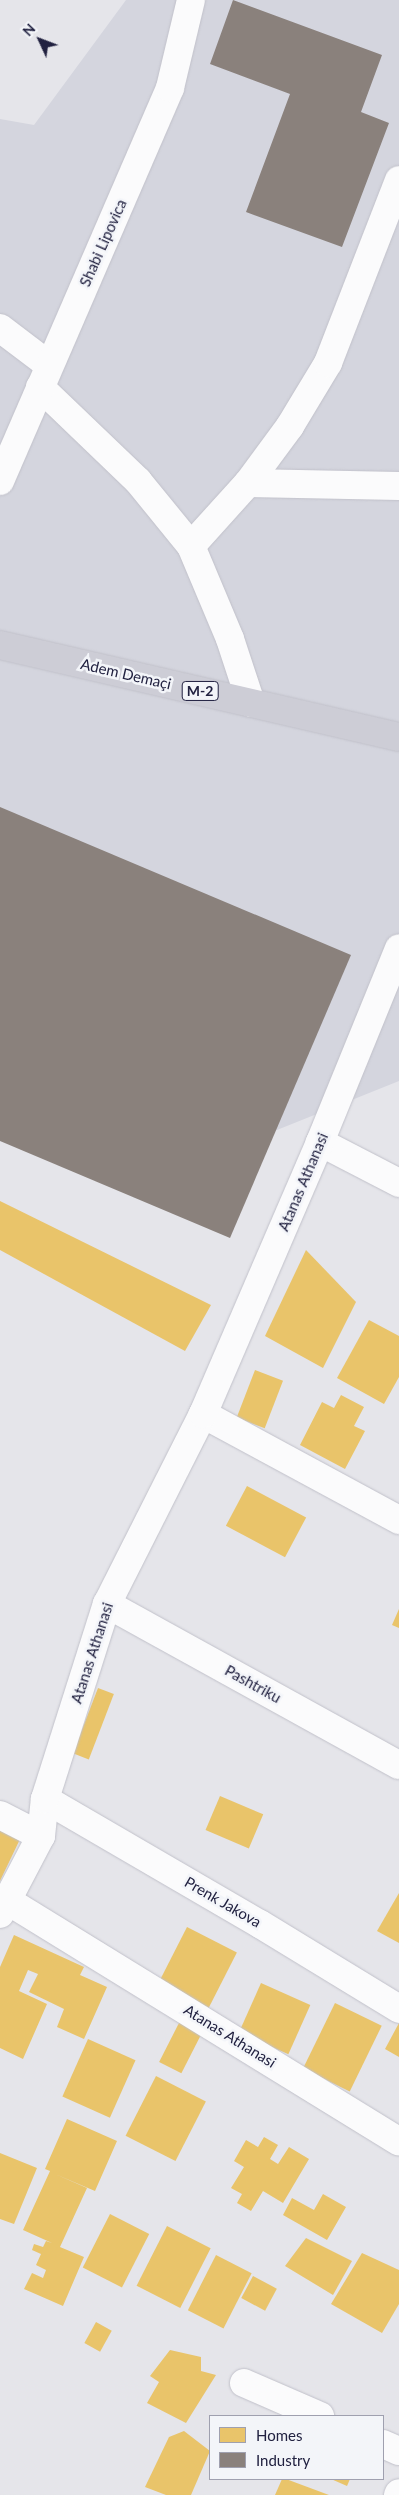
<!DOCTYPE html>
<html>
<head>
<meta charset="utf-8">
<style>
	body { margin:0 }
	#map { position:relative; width:399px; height:2495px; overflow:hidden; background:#e5e5ea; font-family:Lato,sans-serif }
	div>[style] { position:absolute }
	.built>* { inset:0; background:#d4d5de }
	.homes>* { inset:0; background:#e9c46a; transform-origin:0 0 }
	.industry>* { inset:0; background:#8a817c }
	.roads { filter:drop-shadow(0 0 1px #c1c1ca) drop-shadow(0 0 1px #c1c1ca) }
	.minor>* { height:28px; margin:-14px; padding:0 14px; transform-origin:14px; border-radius:14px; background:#fbfbfc }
	.major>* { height:28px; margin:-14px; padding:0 14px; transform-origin:14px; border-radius:14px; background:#cdcdd6 }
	span { translate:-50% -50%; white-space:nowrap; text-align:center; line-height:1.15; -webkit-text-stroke:5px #f3f5f9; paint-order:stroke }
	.shield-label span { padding:1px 4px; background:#f3f5f9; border:1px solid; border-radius:4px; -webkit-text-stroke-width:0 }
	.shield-label { font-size:14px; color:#212140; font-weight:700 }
	.street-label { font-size:15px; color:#212140 }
	.legend { position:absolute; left:209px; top:2415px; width:175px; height:65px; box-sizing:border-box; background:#f3f5f9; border:1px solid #9fa0af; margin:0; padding:6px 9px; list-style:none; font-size:15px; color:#212140 }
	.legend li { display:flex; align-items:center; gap:10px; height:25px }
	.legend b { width:25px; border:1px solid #9fa0af }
	.north { position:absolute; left:15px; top:15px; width:50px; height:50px; -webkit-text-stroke:4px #f3f5f9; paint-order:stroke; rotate:313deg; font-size:14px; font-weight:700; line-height:20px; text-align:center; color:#212140 }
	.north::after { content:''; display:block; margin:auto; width:18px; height:22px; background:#212140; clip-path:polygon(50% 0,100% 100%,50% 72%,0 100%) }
</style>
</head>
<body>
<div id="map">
	<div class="built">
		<i style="clip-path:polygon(126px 0,399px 0,399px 1081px,257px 1138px,0 1033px,0 119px,34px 125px)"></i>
	</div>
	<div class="homes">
		<i style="clip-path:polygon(0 1201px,211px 1305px,185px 1351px,0 1250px)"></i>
		<i style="clip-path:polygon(306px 1250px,356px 1302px,323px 1368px,265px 1336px)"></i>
		<i style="clip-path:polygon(369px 1320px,399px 1336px,399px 1377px,384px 1404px,337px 1378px)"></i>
		<i style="left:255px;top:1370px;width:30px;height:51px;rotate:21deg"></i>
		<i style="clip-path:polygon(341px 1395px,364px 1407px,354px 1426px,365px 1431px,345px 1469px,300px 1445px,322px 1402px,334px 1408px)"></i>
		<i style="left:247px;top:1486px;width:67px;height:45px;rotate:28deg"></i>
		<i style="clip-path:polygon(399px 1609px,399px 1628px,392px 1625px)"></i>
		<i style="left:98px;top:1688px;width:17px;height:70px;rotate:21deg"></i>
		<i style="left:220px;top:1796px;width:47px;height:37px;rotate:23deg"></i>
		<i style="clip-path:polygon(0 1824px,22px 1835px,0 1881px)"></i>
		<i style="clip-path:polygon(399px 1893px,399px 1943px,377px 1931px)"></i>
		<i style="left:187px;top:1927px;width:56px;height:62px;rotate:27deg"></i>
		<i style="clip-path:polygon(14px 1935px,84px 1967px,80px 1975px,107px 1987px,84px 2039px,57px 2027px,64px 2009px,29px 1992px,38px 1974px,28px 1970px,19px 1991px,47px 2004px,23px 2059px,0 2048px,0 1967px)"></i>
		<i style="left:261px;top:1983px;width:54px;height:54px;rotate:24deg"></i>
		<i style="left:335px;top:2003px;width:52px;height:73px;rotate:26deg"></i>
		<i style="left:180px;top:2021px;width:25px;height:46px;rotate:27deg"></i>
		<i style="clip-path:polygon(399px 2023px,399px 2057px,385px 2049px)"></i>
		<i style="left:88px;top:2039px;width:52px;height:63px;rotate:24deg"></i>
		<i style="left:156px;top:2076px;width:56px;height:67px;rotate:27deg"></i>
		<i style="clip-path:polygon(67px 2119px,117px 2141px,95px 2191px,55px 2174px,87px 2188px,60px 2247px,84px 2257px,63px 2306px,24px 2289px,32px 2273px,43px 2278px,46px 2270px,36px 2265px,41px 2254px,32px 2250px,34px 2244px,43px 2247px,46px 2241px,52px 2243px,23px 2230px,50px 2171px,45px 2169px)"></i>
		<i style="clip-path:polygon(264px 2137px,278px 2145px,270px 2159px,278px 2164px,289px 2147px,309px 2159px,283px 2203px,263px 2191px,251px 2211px,237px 2203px,242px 2194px,231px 2188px,244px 2167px,234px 2161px,246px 2140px,258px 2147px)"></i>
		<i style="clip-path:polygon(0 2153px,37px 2168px,14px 2224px,0 2219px)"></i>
		<i style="clip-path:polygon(323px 2194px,346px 2207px,327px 2240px,283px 2215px,292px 2198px,314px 2210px)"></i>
		<i style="left:110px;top:2214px;width:44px;height:60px;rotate:27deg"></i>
		<i style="left:167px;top:2226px;width:49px;height:67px;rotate:27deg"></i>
		<i style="clip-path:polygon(306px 2238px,352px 2261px,333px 2295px,285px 2266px)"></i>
		<i style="clip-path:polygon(362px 2253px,399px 2270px,399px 2304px,382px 2333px,331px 2304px)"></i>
		<i style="left:216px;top:2255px;width:40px;height:62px;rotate:27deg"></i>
		<i style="left:253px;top:2276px;width:27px;height:25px;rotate:28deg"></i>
		<i style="left:96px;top:2322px;width:18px;height:24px;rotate:29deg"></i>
		<i style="clip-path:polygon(170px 2350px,201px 2357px,201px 2371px,216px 2375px,186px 2423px,147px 2403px,159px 2382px,150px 2376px)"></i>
		<i style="clip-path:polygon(184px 2431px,210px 2451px,191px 2495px,166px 2495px,145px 2487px,169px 2437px)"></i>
		<i style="clip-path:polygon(282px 2479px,286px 2479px,329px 2495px,275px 2495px)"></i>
		<i style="clip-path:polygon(331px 2479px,350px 2479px,347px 2486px)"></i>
	</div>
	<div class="industry">
		<i style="clip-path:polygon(233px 0,382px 55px,361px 112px,389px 123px,342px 247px,246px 212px,290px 94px,210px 64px)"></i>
		<i style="clip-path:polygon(0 807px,351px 955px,230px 1238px,0 1141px)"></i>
	</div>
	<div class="roads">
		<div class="minor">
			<i style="left:0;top:328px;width:61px;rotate:37.1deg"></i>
			<i style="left:40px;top:387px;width:136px;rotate:43.8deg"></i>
			<i style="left:138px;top:481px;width:84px;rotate:50.8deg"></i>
			<i style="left:191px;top:546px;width:101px;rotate:67.2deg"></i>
			<i style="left:230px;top:639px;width:67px;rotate:71.8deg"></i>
			<i style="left:0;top:481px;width:428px;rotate:-66.6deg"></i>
			<i style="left:170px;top:88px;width:90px;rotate:-76.6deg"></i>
			<i style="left:248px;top:483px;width:151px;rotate:1.1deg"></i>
			<i style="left:191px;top:546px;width:85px;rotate:-47.9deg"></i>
			<i style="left:248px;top:483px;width:71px;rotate:-53.6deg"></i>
			<i style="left:290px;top:426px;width:74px;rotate:-58.9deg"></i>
			<i style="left:328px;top:363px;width:196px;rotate:-68.8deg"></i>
			<i style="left:320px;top:1142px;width:89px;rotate:27.4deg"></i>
			<i style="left:203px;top:1414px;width:223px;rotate:28.4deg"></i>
			<i style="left:107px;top:1604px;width:333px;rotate:28.9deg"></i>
			<i style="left:45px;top:1799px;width:249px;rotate:30.2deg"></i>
			<i style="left:260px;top:1924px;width:163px;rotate:31.4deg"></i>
			<i style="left:0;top:1815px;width:46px;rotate:27.1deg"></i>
			<i style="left:8px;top:1901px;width:459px;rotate:31.6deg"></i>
			<i style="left:0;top:1914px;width:88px;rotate:-62.3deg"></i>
			<i style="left:41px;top:1836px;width:37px;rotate:-84deg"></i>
			<i style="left:45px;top:1799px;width:205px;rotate:-72.4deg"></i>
			<i style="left:107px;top:1604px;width:213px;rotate:-63.2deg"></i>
			<i style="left:203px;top:1414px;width:296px;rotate:-66.7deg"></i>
			<i style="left:320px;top:1142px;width:209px;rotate:-67.8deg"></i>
			<i style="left:244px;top:2383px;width:83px;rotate:23.5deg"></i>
			<i style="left:383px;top:2444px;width:17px;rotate:24deg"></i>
			<i style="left:398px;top:2495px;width:2px;rotate:-63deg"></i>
		</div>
		<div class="major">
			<i style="left:0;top:645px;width:409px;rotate:13deg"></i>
		</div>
	</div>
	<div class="shield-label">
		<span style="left:200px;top:691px">M-2</span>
	</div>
	<div class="street-label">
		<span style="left:103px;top:243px;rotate:-66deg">Shabi Lipovica</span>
		<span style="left:126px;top:674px;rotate:13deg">Adem Demaçi</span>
		<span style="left:303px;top:1182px;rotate:-67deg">Atanas Athanasi</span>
		<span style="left:92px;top:1653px;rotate:-72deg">Atanas Athanasi</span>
		<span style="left:253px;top:1684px;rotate:29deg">Pashtriku</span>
		<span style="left:223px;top:1902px;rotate:30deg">Prenk Jakova</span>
		<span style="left:230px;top:2036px;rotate:32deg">Atanas Athanasi</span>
	</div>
	<ul class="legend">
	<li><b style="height:14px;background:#e9c46a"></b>Homes</li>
	<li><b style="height:14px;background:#8a817c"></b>Industry</li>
	</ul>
	<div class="north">N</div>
</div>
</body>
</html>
